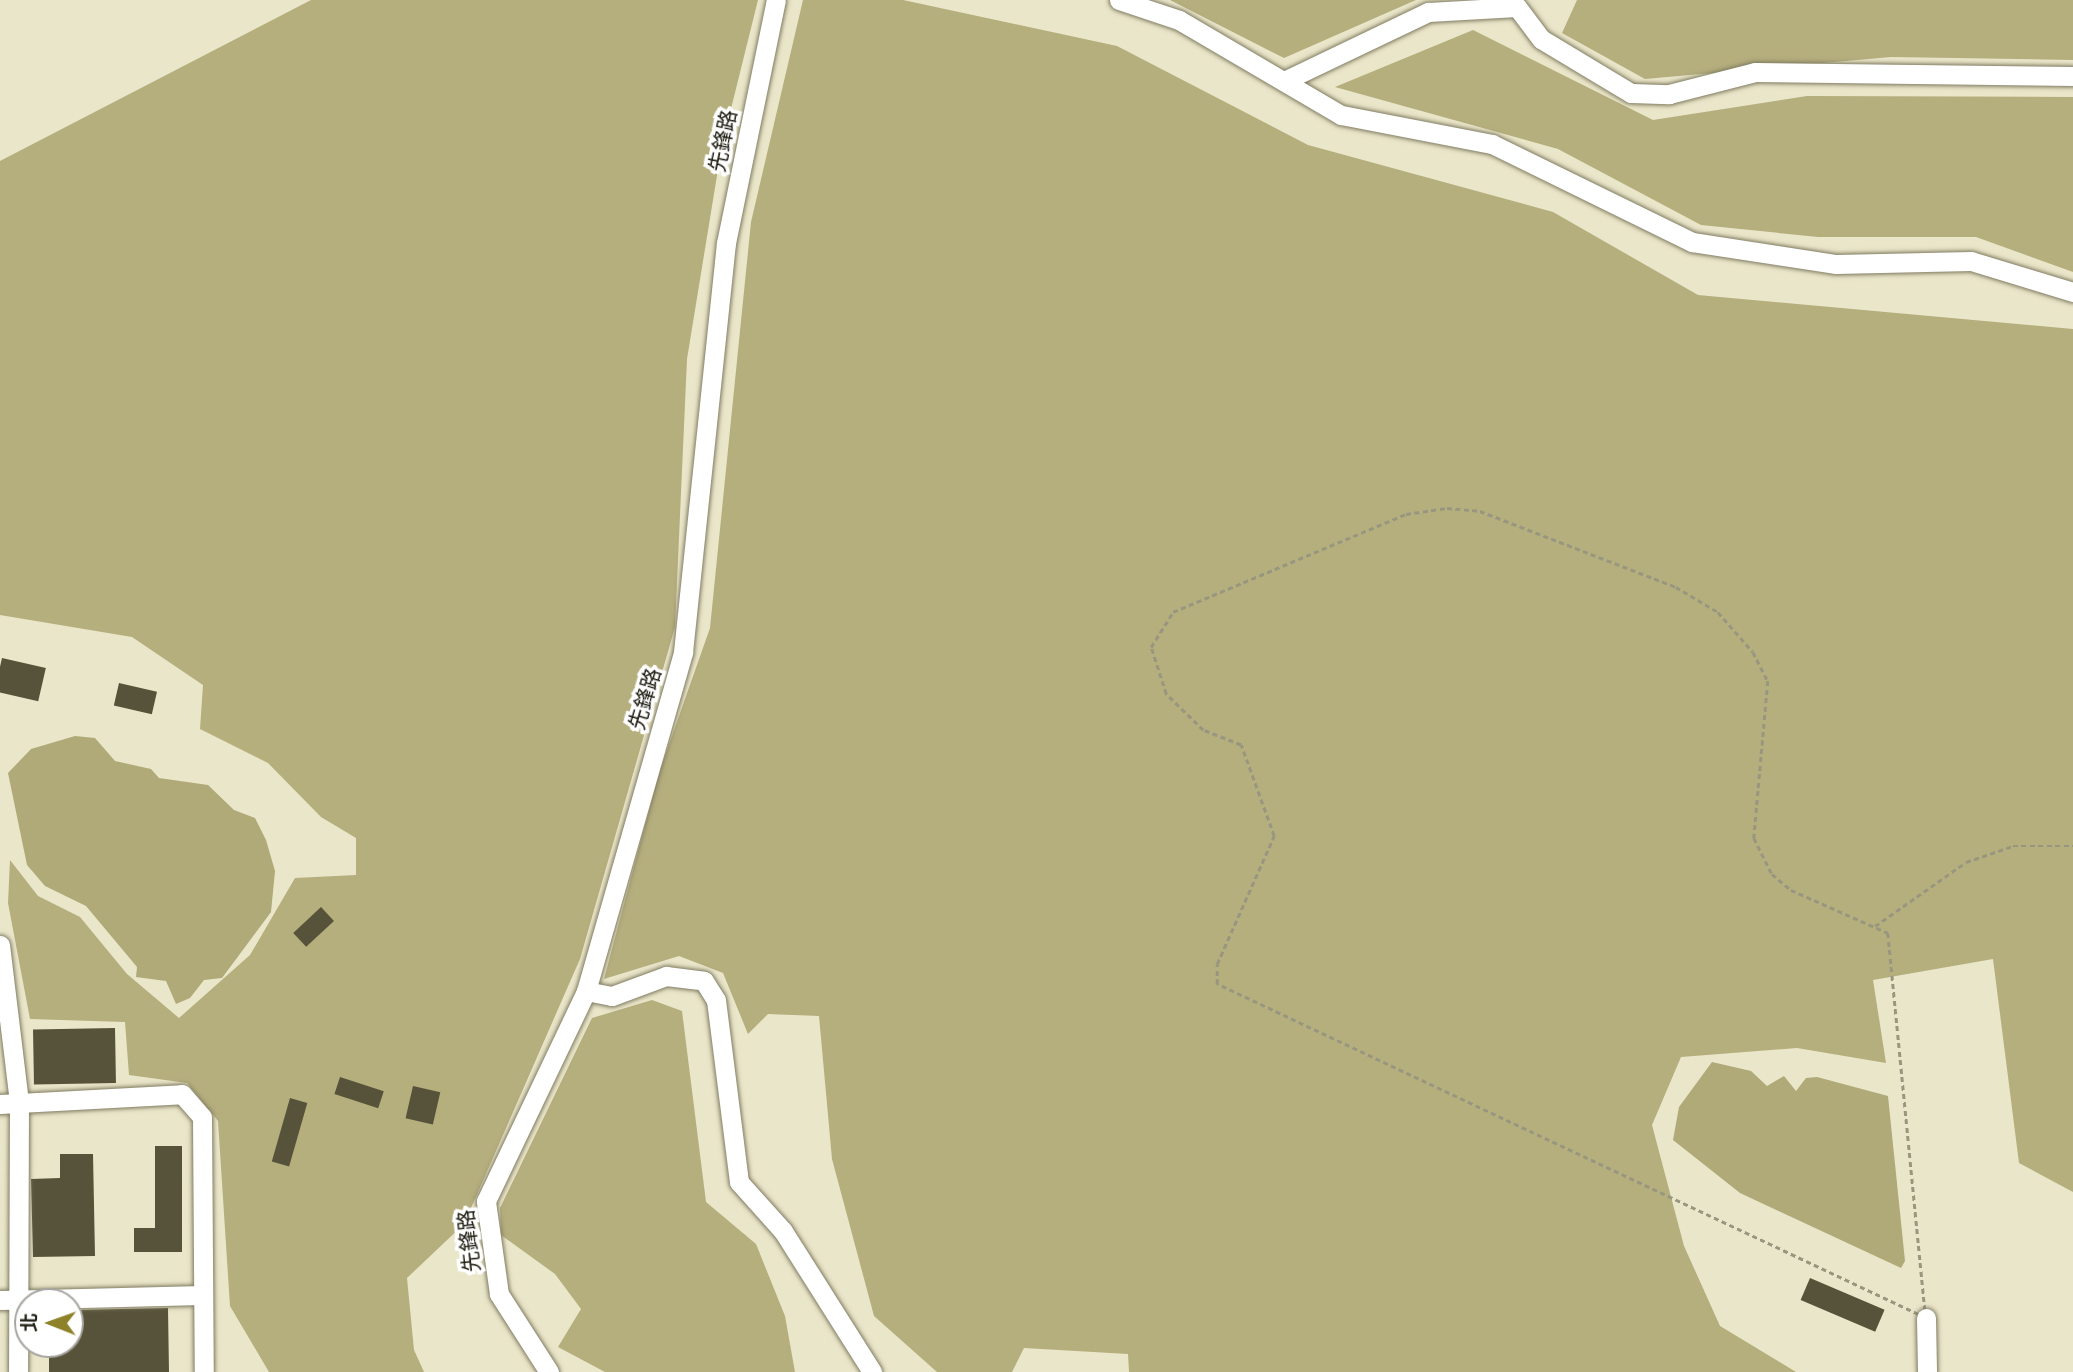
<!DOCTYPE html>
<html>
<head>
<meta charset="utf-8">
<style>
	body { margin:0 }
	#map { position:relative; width:2073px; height:1372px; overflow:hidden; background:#eae6c9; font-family:Roboto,"Noto Sans TC",sans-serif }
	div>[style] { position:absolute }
	.forest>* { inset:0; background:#b5ae7d }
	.water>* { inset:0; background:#b0a978 }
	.building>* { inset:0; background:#57533a; transform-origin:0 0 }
	.path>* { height:2.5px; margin-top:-1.25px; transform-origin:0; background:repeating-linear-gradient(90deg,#999680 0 5px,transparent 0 8.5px) }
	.roads { filter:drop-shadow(0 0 2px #807c62) drop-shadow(0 0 2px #807c62) }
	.minor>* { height:19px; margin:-9.5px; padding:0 9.5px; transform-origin:9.5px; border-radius:9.5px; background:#fff }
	span { translate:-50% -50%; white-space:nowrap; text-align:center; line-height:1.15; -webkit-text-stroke:7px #fff; paint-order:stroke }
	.street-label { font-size:21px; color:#201f14 }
	.north { position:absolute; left:14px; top:1288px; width:70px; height:70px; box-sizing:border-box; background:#fff; border:2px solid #a6a5a1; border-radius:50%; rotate:271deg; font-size:19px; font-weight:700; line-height:28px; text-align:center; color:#201f14 }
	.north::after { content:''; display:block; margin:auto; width:24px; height:32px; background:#8e8229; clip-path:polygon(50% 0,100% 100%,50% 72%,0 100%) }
</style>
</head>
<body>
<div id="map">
	<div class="forest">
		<i style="clip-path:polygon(311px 0,758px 0,722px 145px,687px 359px,675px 627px,580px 959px,464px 1224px,407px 1278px,414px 1350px,424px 1372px,269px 1372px,230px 1306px,218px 1121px,187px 1083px,129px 1075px,125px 1022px,30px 1019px,8px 903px,10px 860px,38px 896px,80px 917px,127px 974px,179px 1018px,250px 955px,295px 878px,356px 875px,356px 838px,321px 817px,268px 763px,200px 729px,203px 685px,132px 637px,0 615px,0 161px)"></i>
		<i style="clip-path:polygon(803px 0,903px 0,1117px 46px,1308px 145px,1553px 212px,1698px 295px,2073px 329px,2073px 1192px,2019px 1163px,1993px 959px,1873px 980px,1886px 1063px,1797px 1048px,1681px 1057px,1652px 1125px,1684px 1246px,1720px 1326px,1796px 1372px,1129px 1372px,1128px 1354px,1024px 1348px,1012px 1372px,937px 1372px,874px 1316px,832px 1159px,819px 1016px,768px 1014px,748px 1034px,723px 973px,679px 956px,604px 979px,659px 773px,710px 628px,751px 222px)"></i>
		<i style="clip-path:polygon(1170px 0,1416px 0,1284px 58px)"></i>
		<i style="clip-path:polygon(1577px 0,2073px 0,2073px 60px,1891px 57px,1645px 79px,1562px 33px)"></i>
		<i style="clip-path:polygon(1473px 30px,1653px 120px,1807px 96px,2073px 97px,2073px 272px,1976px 237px,1818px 237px,1701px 225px,1558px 149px,1335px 87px)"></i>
		<i style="clip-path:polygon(652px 1000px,682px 1011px,706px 1202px,756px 1244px,785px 1316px,795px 1372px,605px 1372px,558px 1347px,581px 1309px,555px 1274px,501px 1235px,500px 1208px,592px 1018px)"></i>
	</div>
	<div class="water">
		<i style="clip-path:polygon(75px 736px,95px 738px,115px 761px,151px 769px,159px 778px,208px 785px,234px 810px,255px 818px,266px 840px,275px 871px,271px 912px,222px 978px,204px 980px,190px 998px,176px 1004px,166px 981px,136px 977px,137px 967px,86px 906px,45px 886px,27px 865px,8px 773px,31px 749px)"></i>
		<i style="clip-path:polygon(1712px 1062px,1751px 1071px,1767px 1086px,1784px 1076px,1796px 1091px,1806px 1078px,1817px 1077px,1888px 1096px,1905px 1261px,1901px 1268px,1740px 1193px,1673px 1140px,1679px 1107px)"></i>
	</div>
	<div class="building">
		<i style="left:2px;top:658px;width:45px;height:34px;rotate:13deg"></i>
		<i style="left:119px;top:683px;width:39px;height:23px;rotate:13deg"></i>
		<i style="left:321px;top:907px;width:19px;height:38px;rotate:47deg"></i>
		<i style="left:115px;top:1028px;width:55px;height:82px;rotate:89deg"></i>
		<i style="left:340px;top:1077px;width:46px;height:18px;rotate:18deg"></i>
		<i style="left:413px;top:1086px;width:28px;height:33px;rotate:13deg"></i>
		<i style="left:290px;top:1098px;width:18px;height:66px;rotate:16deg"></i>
		<i style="clip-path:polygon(155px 1146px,182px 1146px,182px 1252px,134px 1252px,134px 1228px,155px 1228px)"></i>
		<i style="clip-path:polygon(60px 1154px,93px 1154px,95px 1256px,33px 1257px,31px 1179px,60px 1178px)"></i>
		<i style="left:1810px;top:1278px;width:81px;height:24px;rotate:23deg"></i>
		<i style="clip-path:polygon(168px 1308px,169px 1372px,49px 1372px,49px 1344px,70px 1344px,75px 1310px)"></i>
	</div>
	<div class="path">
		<i style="left:1447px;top:508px;width:33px;rotate:5deg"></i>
		<i style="left:1480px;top:511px;width:210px;rotate:21.2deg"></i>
		<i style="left:1676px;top:587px;width:49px;rotate:30.8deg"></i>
		<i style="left:1718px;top:612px;width:53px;rotate:48.8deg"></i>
		<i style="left:1753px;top:652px;width:33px;rotate:63deg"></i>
		<i style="left:1768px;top:681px;width:158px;rotate:95.1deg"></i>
		<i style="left:1754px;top:838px;width:40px;rotate:63.4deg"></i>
		<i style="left:1772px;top:874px;width:25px;rotate:40deg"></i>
		<i style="left:1791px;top:890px;width:106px;rotate:23.9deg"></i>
		<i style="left:1888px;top:933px;width:387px;rotate:84.4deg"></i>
		<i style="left:1926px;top:1318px;width:784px;rotate:-154.78deg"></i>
		<i style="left:1217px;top:984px;width:20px;rotate:-90deg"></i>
		<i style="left:1217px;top:964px;width:140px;rotate:-66deg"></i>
		<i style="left:1274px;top:836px;width:97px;rotate:-109.9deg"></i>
		<i style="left:1241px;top:745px;width:41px;rotate:-158.5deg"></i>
		<i style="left:1203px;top:730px;width:52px;rotate:-135.8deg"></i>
		<i style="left:1166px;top:694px;width:49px;rotate:-107.7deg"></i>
		<i style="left:1151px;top:647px;width:41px;rotate:-57.8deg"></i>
		<i style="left:1173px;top:612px;width:253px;rotate:-22.8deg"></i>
		<i style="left:1406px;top:514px;width:41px;rotate:-8.3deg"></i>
		<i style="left:1875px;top:926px;width:111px;rotate:-35.1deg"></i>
		<i style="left:1966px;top:862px;width:50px;rotate:-18.8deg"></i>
		<i style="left:2013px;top:846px;width:60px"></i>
	</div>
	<div class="roads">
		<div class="minor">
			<i style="left:1119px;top:0;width:63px;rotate:18.4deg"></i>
			<i style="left:1179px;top:20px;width:188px;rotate:30.4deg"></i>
			<i style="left:1341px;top:115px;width:154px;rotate:10.9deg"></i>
			<i style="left:1492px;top:144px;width:223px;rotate:26.1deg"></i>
			<i style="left:1692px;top:242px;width:146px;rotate:8.7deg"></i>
			<i style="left:1836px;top:264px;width:135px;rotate:-1.3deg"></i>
			<i style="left:1971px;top:261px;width:107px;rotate:16.9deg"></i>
			<i style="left:1284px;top:81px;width:160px;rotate:-25.6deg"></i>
			<i style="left:1428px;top:12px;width:89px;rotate:-3.2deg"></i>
			<i style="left:1517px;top:7px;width:40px;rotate:53deg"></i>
			<i style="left:1541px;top:39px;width:105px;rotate:31deg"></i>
			<i style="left:1631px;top:93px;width:38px;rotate:2deg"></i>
			<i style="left:1669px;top:94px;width:89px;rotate:-14.3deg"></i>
			<i style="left:1755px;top:72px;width:318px;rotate:0.7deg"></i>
			<i style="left:0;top:945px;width:159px;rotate:83.1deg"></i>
			<i style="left:19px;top:1103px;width:269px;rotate:90.2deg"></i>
			<i style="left:586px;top:991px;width:26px;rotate:11deg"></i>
			<i style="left:612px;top:996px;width:58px;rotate:-20.3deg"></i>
			<i style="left:666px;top:976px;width:38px;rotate:7deg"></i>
			<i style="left:704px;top:981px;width:22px;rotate:58deg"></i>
			<i style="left:716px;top:1000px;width:183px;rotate:82.8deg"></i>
			<i style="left:739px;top:1182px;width:66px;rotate:48.1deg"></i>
			<i style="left:783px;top:1231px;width:167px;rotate:57.7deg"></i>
			<i style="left:0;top:1104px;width:182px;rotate:-3.1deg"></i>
			<i style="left:182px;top:1094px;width:30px;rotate:49deg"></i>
			<i style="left:202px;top:1117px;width:255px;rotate:89.6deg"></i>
			<i style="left:0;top:1300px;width:203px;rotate:-1.4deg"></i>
			<i style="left:1926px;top:1318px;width:54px;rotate:88.9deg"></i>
			<i style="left:549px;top:1372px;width:93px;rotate:-122.7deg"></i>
			<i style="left:499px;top:1294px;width:94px;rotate:-98deg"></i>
			<i style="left:486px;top:1201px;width:233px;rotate:-64.5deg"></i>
			<i style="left:586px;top:991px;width:353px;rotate:-74deg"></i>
			<i style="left:683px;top:652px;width:411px;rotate:-84deg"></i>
			<i style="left:726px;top:243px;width:248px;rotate:-78.4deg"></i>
		</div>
	</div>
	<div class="street-label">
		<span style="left:723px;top:141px;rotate:-78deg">先鋒路</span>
		<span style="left:645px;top:699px;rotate:-73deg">先鋒路</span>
		<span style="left:469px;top:1241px;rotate:-96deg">先鋒路</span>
	</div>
	<div class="north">北</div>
</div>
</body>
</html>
